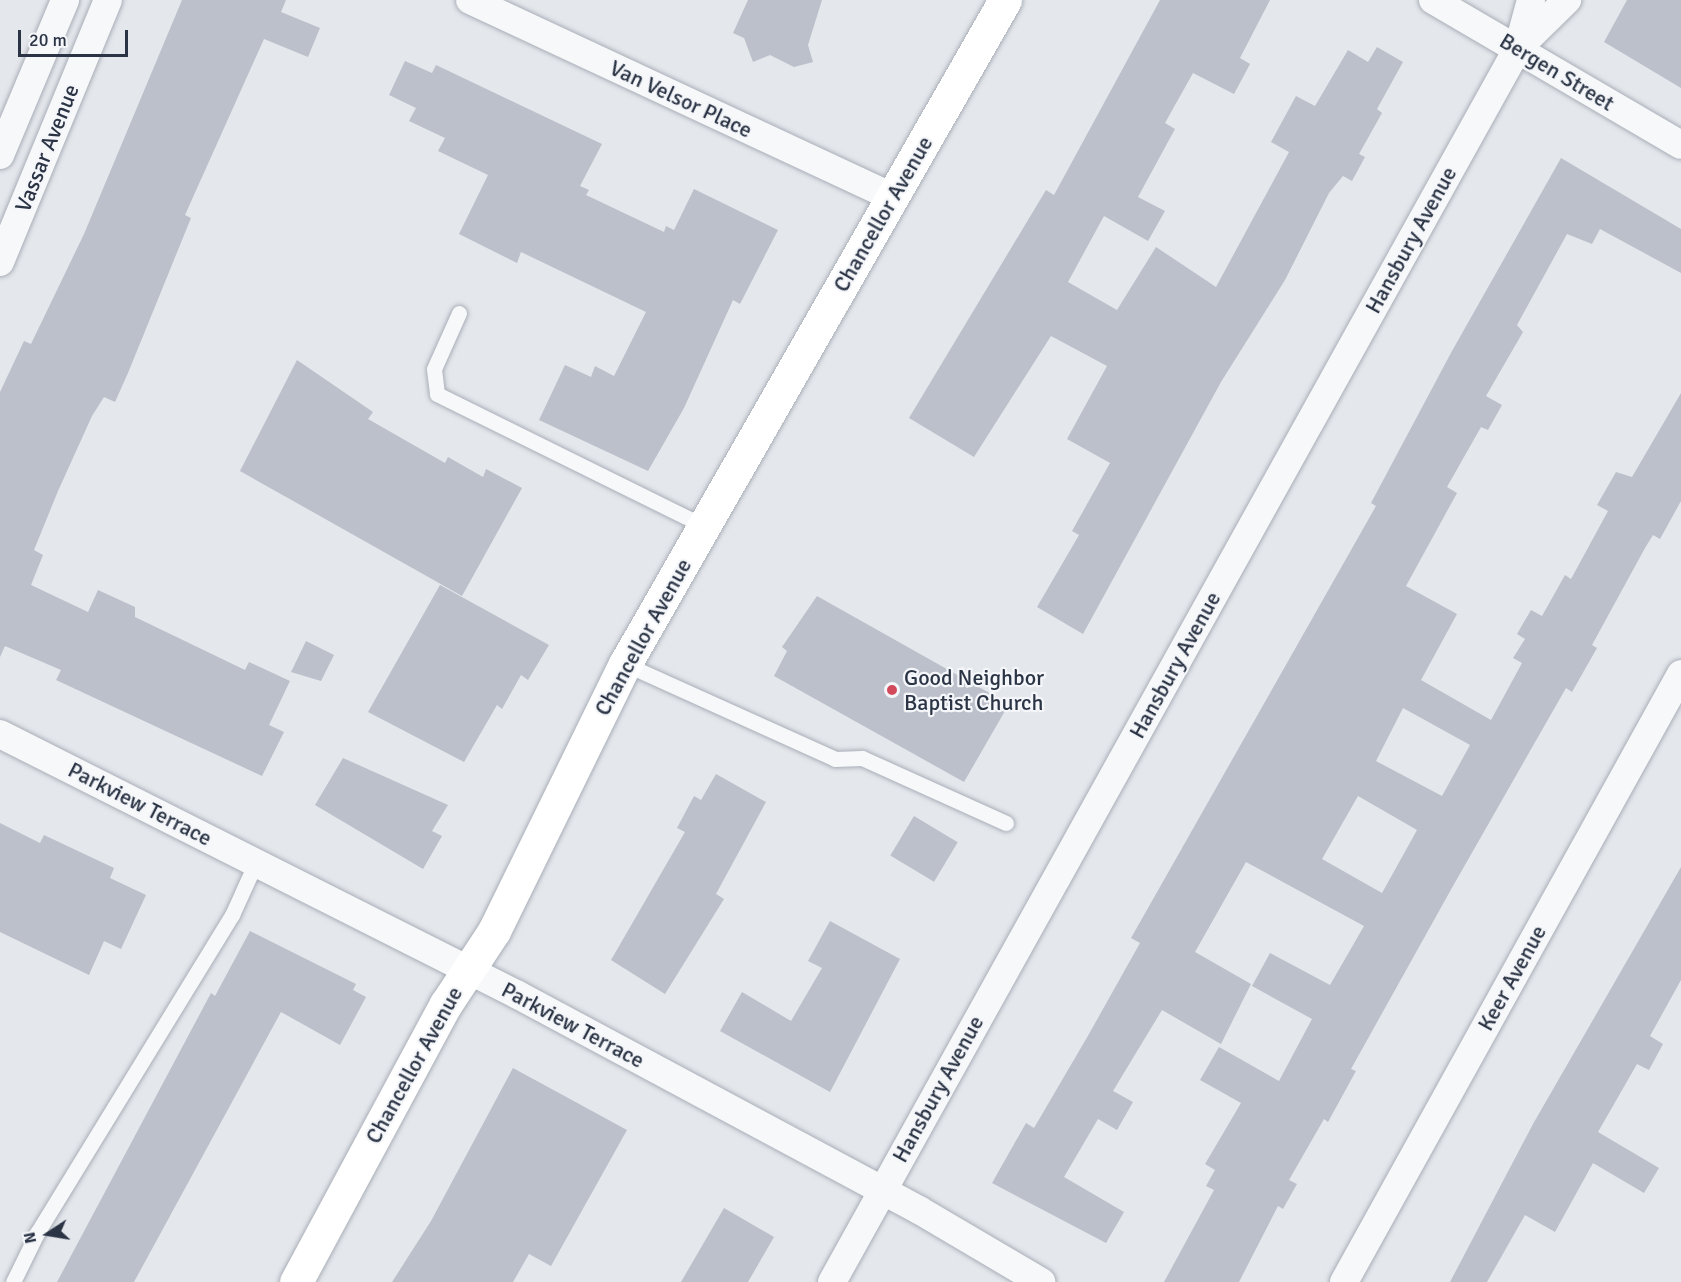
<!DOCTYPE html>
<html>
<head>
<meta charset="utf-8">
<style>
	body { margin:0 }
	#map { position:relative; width:1681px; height:1282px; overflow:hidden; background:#e4e7ec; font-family:Signika,sans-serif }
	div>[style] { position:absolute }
	.building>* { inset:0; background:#bbc0ca; transform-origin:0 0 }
	.roads { filter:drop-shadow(0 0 2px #a9aeb7) drop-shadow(0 0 2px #a9aeb7) }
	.lane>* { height:15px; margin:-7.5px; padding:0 7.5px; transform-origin:7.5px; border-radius:7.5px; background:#f7f8fa }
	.street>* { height:28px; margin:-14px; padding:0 14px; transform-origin:14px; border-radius:14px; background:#f7f8fa }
	.secondary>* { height:33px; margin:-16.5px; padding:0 16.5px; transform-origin:16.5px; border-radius:16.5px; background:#fff }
	.dots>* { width:16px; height:16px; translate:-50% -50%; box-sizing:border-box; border:3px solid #f4f6f9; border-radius:50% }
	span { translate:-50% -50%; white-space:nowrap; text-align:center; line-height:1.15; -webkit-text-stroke:4.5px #f4f6f9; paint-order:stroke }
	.street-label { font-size:22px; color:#2b3445 }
	.poi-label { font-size:22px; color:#2b3445 }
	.left { translate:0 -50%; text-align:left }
	.north { position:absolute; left:18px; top:1204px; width:60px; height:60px; -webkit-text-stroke:4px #f4f6f9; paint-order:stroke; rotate:258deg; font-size:16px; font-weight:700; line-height:24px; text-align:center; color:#2b3445 }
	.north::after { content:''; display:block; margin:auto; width:21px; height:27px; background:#2b3445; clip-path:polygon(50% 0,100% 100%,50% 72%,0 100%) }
	.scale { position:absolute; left:18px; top:30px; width:110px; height:27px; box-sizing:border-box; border:3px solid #2b3445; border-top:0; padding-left:8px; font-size:18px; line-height:21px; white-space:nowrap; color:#2b3445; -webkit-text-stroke:4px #f4f6f9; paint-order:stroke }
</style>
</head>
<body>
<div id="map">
	<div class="building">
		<i style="clip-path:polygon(182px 0,286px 0,281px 12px,320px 28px,308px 57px,264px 39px,185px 215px,191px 218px,128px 373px,115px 402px,104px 397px,92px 416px,58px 491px,34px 550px,43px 555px,31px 585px,88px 612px,98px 590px,135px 607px,135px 617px,245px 670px,249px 662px,290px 681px,269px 725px,284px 732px,262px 776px,56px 680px,61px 670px,5px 646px,0 657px,0 392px,24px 341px,31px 344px,84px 234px)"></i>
		<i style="clip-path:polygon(748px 0,822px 0,808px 45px,813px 62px,794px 67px,770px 55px,753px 62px,744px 38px,733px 33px)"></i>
		<i style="clip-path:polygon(1160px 0,1270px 0,1240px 58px,1250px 64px,1234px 94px,1193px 73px,1165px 123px,1175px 129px,1138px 197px,1165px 211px,1148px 241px,1104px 216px,1068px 282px,1117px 310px,1156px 247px,1216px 287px,1289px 152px,1271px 142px,1296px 96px,1315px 106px,1348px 50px,1368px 62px,1377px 47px,1403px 62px,1377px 109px,1382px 113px,1359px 154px,1365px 157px,1352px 181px,1343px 176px,1329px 193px,1285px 280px,1221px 382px,1083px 634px,1037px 607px,1079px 535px,1072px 531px,1110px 463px,1067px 439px,1107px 366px,1051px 336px,974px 457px,909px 418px,1046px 190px,1054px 195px)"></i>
		<i style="clip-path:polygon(1627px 0,1681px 0,1681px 88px,1604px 42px)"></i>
		<i style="clip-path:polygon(405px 61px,432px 73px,436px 65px,602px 144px,580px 186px,589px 190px,586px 195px,664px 232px,666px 226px,674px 230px,694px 189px,778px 230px,740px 304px,733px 300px,684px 408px,648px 471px,539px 420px,565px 365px,591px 377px,595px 366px,614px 376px,646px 312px,521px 252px,517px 263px,459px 234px,488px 175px,438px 151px,445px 138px,409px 121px,416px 108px,389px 95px)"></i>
		<i style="clip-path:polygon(evenodd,1561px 158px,1681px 229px,1681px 273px,1600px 229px,1592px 244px,1567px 234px,1517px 325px,1523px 332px,1486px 396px,1502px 405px,1488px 430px,1481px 427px,1447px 487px,1457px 493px,1406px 586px,1457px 614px,1421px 680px,1491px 720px,1522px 663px,1513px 658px,1525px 639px,1517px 634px,1531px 610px,1542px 616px,1565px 575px,1571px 579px,1608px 511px,1597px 505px,1616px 472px,1632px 477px,1681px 393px,1681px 501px,1660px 539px,1653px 535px,1645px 548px,1592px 645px,1597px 648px,1572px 692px,1566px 688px,1453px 886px,1351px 1069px,1356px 1071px,1328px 1122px,1324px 1119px,1289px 1180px,1297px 1184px,1283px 1209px,1278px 1206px,1239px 1282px,1164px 1282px,1214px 1190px,1206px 1186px,1215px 1170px,1205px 1164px,1241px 1103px,1200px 1080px,1219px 1047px,1279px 1081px,1312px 1019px,1252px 986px,1270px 953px,1330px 985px,1364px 926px,1246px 862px,1195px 952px,1251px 984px,1221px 1044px,1162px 1010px,1113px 1091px,1133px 1102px,1117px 1130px,1098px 1119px,1064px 1177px,1124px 1212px,1106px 1243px,992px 1183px,1026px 1123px,1034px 1128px,1089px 1034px,1140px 943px,1131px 938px,1376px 506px,1371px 503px,1452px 351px,1561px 158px,1403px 708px,1470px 745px,1442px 796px,1376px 761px,1403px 708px,1561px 158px,1358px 796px,1417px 830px,1382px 893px,1322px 859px,1358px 796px)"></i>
		<i style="clip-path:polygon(297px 360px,373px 412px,368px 419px,445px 463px,448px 457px,483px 477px,486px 469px,522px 488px,462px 596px,240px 471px)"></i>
		<i style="clip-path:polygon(440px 585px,549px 645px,528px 680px,521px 675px,502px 709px,497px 705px,464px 762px,368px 712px)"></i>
		<i style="clip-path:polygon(817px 596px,1009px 704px,964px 782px,774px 676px,787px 651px,782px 647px)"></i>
		<i style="clip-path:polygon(306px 641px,334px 655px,321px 681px,291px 672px)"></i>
		<i style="clip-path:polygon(343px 758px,448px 805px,432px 831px,442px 836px,423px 869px,315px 805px)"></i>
		<i style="clip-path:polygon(716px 774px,766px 802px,716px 894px,724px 899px,665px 994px,611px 960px,685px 832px,677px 828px,694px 796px,701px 800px)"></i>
		<i style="left:914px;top:816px;width:51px;height:46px;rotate:31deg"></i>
		<i style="clip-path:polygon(0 823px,40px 843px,44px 835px,114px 868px,110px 878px,146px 895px,121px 949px,104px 941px,89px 975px,0 932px)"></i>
		<i style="clip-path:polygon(1681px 867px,1681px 980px,1650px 1036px,1663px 1044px,1649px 1070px,1637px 1064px,1598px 1132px,1659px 1168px,1644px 1193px,1593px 1163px,1555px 1232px,1525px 1215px,1487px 1282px,1450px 1282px,1533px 1124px)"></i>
		<i style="clip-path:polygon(830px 921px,900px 959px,830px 1092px,720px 1031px,742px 992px,791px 1021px,822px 968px,808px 961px)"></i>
		<i style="clip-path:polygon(250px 931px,356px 984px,353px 990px,366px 997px,340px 1045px,281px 1012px,134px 1282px,57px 1282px,211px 993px,215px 996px)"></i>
		<i style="clip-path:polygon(513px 1068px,627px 1130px,551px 1266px,529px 1254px,513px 1282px,392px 1282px,431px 1221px)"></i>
		<i style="clip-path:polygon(724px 1208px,774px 1237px,748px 1282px,681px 1282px)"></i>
	</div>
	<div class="roads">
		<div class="lane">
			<i style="left:459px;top:313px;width:61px;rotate:114.1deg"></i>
			<i style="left:434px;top:369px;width:25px;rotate:83deg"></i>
			<i style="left:437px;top:394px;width:298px;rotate:26.3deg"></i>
			<i style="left:625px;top:664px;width:230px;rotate:24.3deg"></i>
			<i style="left:835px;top:759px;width:27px;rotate:-2deg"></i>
			<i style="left:862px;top:758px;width:158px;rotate:24.3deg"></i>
			<i style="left:13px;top:1282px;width:55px;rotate:-63.9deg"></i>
			<i style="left:37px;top:1233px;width:373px;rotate:-58.5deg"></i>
			<i style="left:232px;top:915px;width:58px;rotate:-65.6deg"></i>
		</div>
		<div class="street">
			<i style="left:470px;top:0;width:466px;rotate:25deg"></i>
			<i style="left:1433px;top:0;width:287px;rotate:30.3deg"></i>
			<i style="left:1531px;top:0;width:50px;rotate:105.2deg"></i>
			<i style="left:1518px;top:48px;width:69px;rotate:-44.4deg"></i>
			<i style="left:0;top:155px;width:168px;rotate:-67.2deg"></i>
			<i style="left:0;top:262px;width:283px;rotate:-67.6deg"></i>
			<i style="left:0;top:734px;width:580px;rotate:26.74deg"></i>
			<i style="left:518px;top:995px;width:455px;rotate:28.2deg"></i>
			<i style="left:919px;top:1210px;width:142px;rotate:30.5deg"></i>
			<i style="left:832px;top:1282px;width:1412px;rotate:-60.93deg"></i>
			<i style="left:1344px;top:1282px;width:695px;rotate:-61deg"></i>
		</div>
		<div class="secondary">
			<i style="left:296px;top:1282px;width:316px;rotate:-61.7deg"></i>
			<i style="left:446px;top:1004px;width:87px;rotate:-56.7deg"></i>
			<i style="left:494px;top:931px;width:297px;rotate:-63.9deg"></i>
			<i style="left:625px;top:664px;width:765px;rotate:-60.22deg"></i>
		</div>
	</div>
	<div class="dots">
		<i style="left:892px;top:690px;background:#d1495b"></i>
	</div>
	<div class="street-label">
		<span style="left:1557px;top:72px;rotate:31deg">Bergen Street</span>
		<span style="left:681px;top:99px;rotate:25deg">Van Velsor Place</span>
		<span style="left:47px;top:148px;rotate:-68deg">Vassar Avenue</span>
		<span style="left:883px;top:214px;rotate:-60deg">Chancellor Avenue</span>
		<span style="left:1411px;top:240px;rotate:-61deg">Hansbury Avenue</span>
		<span style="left:643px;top:637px;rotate:-61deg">Chancellor Avenue</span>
		<span style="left:1175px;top:665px;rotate:-61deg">Hansbury Avenue</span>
		<span style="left:140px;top:804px;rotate:27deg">Parkview Terrace</span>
		<span style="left:1512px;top:978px;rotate:-61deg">Keer Avenue</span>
		<span style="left:573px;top:1025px;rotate:28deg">Parkview Terrace</span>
		<span style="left:414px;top:1065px;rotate:-61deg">Chancellor Avenue</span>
		<span style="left:938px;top:1089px;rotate:-61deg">Hansbury Avenue</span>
	</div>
	<div class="poi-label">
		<span class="left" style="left:904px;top:690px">Good Neighbor<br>Baptist Church</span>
	</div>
	<div class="north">N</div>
	<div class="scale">20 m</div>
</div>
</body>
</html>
